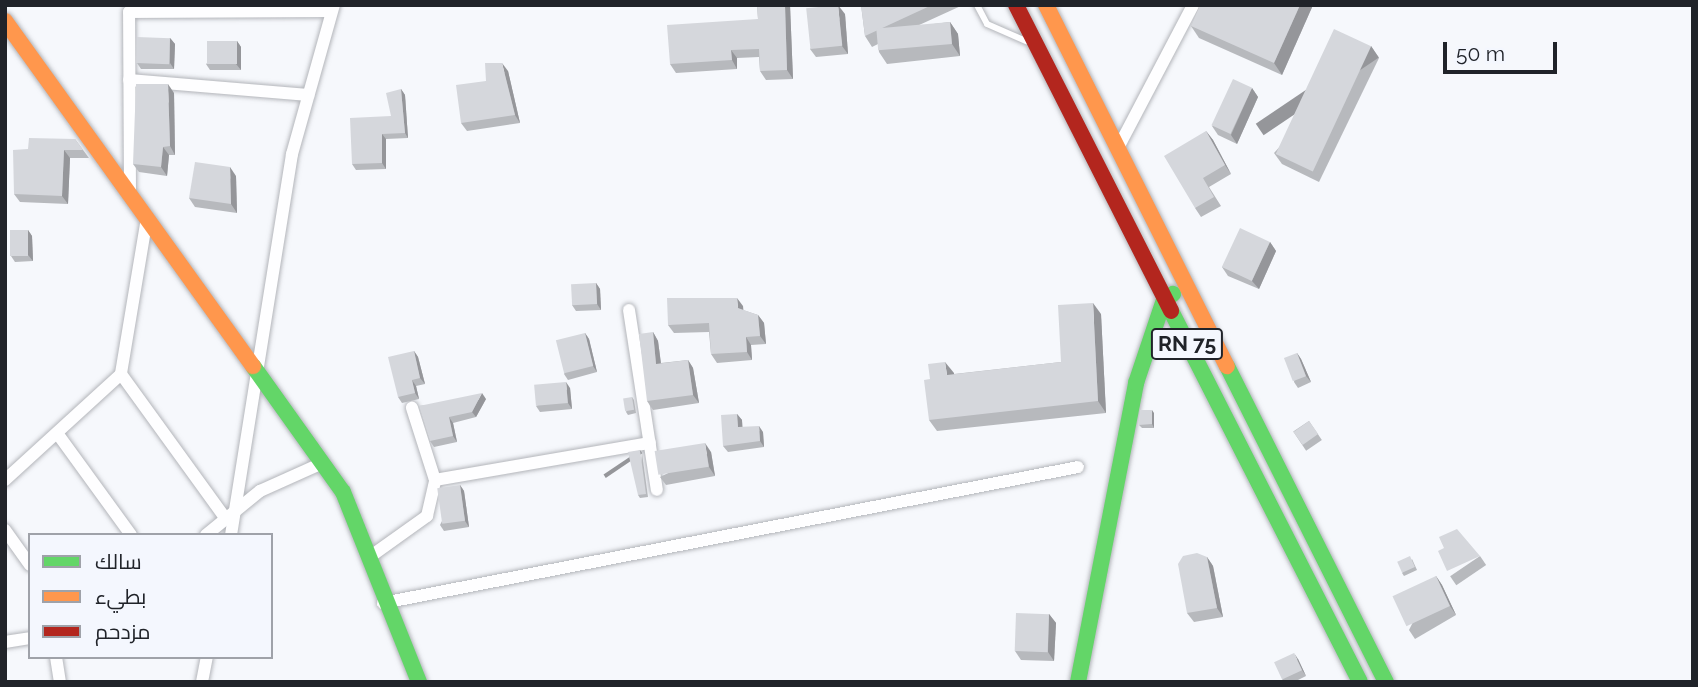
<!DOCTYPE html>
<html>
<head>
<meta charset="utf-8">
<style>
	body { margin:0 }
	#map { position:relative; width:1698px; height:687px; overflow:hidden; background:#f6f8fc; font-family:Raleway,Cairo,sans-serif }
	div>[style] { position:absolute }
	.roads { filter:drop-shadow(0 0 2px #b3b5ba) drop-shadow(0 0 2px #b3b5ba) }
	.lane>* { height:6px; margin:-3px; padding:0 3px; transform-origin:3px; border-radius:3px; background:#fefeff }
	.street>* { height:12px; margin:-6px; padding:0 6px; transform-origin:6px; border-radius:6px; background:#fefeff }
	.fast>* { height:16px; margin:-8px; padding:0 8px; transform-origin:8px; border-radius:8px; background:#63d668 }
	.slow>* { height:16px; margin:-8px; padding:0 8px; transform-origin:8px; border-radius:8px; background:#ff974d }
	.jam>* { height:16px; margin:-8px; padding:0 8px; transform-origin:8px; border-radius:8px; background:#b3261e }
	.wall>* { inset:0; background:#b7b9bd; transform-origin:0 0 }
	.shaded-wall>* { inset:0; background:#95969a; transform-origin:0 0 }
	.building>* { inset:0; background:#d5d7dc; transform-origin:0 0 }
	span { translate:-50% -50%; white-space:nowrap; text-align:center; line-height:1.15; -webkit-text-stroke:5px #f4f7fe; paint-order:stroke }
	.shield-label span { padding:2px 5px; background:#f4f7fe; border:2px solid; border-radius:5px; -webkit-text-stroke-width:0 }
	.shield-label { font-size:21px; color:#202329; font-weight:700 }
	.frame { position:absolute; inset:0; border:7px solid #202329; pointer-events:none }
	.legend { position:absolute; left:28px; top:533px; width:245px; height:126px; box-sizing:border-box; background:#f4f7fe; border:2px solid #9fa2a9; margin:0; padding:9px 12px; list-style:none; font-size:21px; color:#202329 }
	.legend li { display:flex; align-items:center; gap:14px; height:35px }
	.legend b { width:35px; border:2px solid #9fa2a9 }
	.scale { position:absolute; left:1443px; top:42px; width:114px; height:32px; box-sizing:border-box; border:4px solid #202329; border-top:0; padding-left:9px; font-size:21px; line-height:24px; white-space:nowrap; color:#202329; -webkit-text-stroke:5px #f4f7fe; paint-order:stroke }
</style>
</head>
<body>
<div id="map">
	<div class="roads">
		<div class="lane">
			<i style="left:977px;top:5px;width:21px;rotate:62deg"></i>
			<i style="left:987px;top:24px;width:43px;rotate:23.6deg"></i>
		</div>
		<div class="street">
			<i style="left:129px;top:80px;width:180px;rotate:4.8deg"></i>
			<i style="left:1118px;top:148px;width:161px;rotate:-62.3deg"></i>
			<i style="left:130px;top:192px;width:180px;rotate:-90.3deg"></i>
			<i style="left:129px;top:12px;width:201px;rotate:-0.3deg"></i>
			<i style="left:147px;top:218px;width:158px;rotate:99.5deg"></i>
			<i style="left:121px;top:374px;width:179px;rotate:54.1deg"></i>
			<i style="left:629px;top:310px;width:182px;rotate:81.2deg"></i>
			<i style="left:57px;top:433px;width:126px;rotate:54deg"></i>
			<i style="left:5px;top:480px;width:157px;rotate:-42.4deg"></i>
			<i style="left:435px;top:480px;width:218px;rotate:-9.8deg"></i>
			<i style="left:5px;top:530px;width:43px;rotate:54.5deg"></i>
			<i style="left:206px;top:535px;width:70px;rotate:-39.2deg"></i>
			<i style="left:260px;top:491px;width:66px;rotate:-24.2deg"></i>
			<i style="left:231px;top:535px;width:386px;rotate:-80.9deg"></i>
			<i style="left:292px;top:154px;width:155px;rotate:-74.3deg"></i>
			<i style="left:371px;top:556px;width:69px;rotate:-35.5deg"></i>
			<i style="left:427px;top:516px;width:37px;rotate:-77deg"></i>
			<i style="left:435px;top:480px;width:76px;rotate:-107.7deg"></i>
			<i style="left:383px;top:603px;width:708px;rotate:-11.07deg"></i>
			<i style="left:5px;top:642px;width:25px;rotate:-9deg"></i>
			<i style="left:56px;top:657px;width:25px;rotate:81deg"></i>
			<i style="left:202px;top:682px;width:25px;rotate:-79deg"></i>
		</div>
		<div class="fast">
			<i style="left:1171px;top:311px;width:416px;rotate:63deg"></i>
			<i style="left:253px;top:366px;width:155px;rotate:54.5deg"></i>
			<i style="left:343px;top:492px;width:205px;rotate:68.2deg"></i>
			<i style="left:1227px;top:366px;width:354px;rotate:63.3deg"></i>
			<i style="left:1078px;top:682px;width:305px;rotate:-79deg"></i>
			<i style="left:1136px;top:383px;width:88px;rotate:-71.4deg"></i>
			<i style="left:1164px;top:300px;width:11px;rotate:-34deg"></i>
		</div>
		<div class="slow">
			<i style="left:1046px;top:5px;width:404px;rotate:63.4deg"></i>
			<i style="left:5px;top:21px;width:425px;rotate:54.3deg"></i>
		</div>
		<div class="jam">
			<i style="left:1016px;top:5px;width:343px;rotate:63.1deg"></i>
		</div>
	</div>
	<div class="wall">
		<i style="clip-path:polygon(757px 5px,790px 5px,793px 79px,766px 80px,760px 71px,759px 57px,737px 58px,737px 69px,676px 73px,670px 64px,758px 19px)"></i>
		<i style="clip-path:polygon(861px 5px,963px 5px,917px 26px,950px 22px,958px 34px,960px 56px,887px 64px,879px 52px,878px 44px,872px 47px,865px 36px)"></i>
		<i style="clip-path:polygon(1200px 5px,1313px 5px,1282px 75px,1199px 38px,1191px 26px)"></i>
		<i style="clip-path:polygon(845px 14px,848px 54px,816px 57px,810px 49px)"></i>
		<i style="clip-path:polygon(170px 38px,175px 44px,174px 69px,141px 69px,137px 63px)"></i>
		<i style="clip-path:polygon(237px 41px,241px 47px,241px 70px,210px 70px,206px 64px)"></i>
		<i style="clip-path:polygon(1371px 46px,1379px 58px,1319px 182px,1282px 164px,1274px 153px)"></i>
		<i style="clip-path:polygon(508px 71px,520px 123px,467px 131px,461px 123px,486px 81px)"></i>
		<i style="clip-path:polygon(1252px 88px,1258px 97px,1237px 144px,1218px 135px,1212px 126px)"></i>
		<i style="clip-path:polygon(401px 89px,405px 95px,408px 138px,386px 139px,386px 169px,356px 170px,352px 164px,391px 116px)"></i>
		<i style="clip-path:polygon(174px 93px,175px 155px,169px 155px,167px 176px,139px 172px,133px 164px)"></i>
		<i style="clip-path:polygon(1206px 131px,1213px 140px,1231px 174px,1209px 187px,1221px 206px,1201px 217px,1195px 208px)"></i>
		<i style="clip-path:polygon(75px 139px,89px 158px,70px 158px,68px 204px,20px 202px,14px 194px)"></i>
		<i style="clip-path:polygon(236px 176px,237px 213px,195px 207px,189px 198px)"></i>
		<i style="clip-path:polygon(28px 230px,32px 236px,33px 261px,15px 262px,11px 256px)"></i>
		<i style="clip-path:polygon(1270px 242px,1276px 251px,1259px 289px,1228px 276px,1222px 267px)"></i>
		<i style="clip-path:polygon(596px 283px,600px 289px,601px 310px,576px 311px,572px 305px)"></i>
		<i style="clip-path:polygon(743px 306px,743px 310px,758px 315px,764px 323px,766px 344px,751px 345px,752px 360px,717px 363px,711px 354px,709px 332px,674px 333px,668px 325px)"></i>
		<i style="clip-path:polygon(1101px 314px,1106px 413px,937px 431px,929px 420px,954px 374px,1061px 362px)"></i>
		<i style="clip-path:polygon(653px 332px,658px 341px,661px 363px,688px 360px,693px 368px,699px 403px,653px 410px,647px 401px)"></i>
		<i style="clip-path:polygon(585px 333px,589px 339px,597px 372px,568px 380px,564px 374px)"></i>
		<i style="clip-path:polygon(414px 351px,418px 357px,425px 384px,416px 386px,419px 399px,402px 403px,398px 397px)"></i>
		<i style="clip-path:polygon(1297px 353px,1301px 359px,1311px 382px,1298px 388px,1294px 382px)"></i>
		<i style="clip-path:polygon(570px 388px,572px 409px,540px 412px,536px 406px)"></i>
		<i style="clip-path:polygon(632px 397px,634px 400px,636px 413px,628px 415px,626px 412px)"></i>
		<i style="clip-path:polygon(486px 399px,476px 417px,453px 423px,457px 442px,434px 447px,430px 441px,419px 406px)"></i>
		<i style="clip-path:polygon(1154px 413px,1154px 428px,1142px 428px,1139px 425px)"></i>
		<i style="clip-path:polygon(737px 414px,742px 420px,742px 427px,763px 432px,764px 447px,728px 452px,723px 446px)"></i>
		<i style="left:1309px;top:421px;width:23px;height:19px;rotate:56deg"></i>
		<i style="clip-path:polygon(711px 452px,715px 476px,666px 485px,660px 477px)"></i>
		<i style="clip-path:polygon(642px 453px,648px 497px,640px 498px,638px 495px)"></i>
		<i style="clip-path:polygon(460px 485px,464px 491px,469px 527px,444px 531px,440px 525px)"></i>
		<i style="left:1480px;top:556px;width:11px;height:36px;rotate:56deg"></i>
		<i style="clip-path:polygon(1207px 557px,1213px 566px,1223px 617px,1194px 622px,1187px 613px)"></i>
		<i style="clip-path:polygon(1412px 559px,1417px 570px,1404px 576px,1402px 573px)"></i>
		<i style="clip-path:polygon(1436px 576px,1442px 585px,1456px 615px,1415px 639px,1409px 630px)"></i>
		<i style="clip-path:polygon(1049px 614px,1056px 623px,1054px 661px,1021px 660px,1015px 651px)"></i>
		<i style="clip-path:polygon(1298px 659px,1306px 676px,1294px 682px,1284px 682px,1282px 679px)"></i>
	</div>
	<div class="shaded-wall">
		<i style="clip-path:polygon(785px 5px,790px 5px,793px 79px,787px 70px)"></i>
		<i style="clip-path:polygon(838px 5px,845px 14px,848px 54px,842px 46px)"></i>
		<i style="clip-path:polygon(1300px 5px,1313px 5px,1282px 75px,1274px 63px)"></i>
		<i style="clip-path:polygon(950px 22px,958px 34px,960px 56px,952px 44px)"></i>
		<i style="clip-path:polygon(170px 38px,175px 44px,174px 69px,170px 63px)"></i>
		<i style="clip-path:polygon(237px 41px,241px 47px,241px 70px,236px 64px)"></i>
		<i style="left:1371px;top:46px;width:14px;height:139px;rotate:56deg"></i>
		<i style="clip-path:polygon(731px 50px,737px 58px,737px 69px,732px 60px)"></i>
		<i style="clip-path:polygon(502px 63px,508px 71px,520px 123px,515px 115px)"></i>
		<i style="clip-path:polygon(168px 84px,174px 93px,175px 155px,170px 146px)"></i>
		<i style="clip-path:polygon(1252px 88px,1258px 97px,1237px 144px,1231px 135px)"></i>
		<i style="clip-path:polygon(401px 89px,405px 95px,408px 138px,405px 133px)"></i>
		<i style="clip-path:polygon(1206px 131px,1213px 140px,1231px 174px,1225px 165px)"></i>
		<i style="clip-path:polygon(382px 134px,386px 139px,386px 169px,382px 163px)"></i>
		<i style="clip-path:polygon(163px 147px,169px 155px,167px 176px,161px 167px)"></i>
		<i style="clip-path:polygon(64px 150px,70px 158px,68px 204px,62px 196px)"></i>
		<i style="clip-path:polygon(230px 167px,236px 176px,237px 213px,231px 204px)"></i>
		<i style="clip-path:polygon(28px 230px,32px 236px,33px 261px,28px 255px)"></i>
		<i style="clip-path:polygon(1270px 242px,1276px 251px,1259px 289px,1252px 281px)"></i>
		<i style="clip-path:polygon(596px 283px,600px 289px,601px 310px,597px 304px)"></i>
		<i style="clip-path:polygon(737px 298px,743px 306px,744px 316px,738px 308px)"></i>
		<i style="clip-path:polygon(1093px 303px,1101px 314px,1106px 413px,1098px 401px)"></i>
		<i style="clip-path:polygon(758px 315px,764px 323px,766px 344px,760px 336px)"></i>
		<i style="clip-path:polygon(653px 332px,658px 341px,662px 372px,656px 364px)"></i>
		<i style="clip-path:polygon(585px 333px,589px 339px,597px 372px,593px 366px)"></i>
		<i style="clip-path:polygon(746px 337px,751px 345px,752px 360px,747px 352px)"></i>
		<i style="clip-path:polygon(414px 351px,418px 357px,425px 384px,420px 378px)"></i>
		<i style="clip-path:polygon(1297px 353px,1301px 359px,1311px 382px,1306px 376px)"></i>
		<i style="clip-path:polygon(688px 360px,693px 368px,699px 403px,693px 395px)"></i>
		<i style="clip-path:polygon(945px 362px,954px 373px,955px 386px,947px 375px)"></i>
		<i style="clip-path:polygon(412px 380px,416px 386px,419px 399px,415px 393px)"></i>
		<i style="clip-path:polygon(566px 382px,570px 388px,572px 409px,568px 403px)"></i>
		<i style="clip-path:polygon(482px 393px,486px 399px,476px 417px,472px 412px)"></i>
		<i style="clip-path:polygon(1152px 410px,1154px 413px,1154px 428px,1152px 424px)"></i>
		<i style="clip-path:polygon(737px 414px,742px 420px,743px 433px,738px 427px)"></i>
		<i style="clip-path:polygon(449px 417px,453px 423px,457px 442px,453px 436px)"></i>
		<i style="clip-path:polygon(759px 426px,763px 432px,764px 447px,760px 441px)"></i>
		<i style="clip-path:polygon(705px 443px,711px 452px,715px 476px,709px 467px)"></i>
		<i style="left:640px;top:450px;width:4px;height:44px;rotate:56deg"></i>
		<i style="clip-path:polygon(460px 485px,464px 491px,469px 527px,465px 521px)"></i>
		<i style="clip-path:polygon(1207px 557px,1213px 566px,1223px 617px,1217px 608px)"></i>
		<i style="clip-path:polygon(1436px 576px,1442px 585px,1456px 615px,1450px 606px)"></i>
		<i style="clip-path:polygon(1049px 614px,1056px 623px,1054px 661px,1048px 652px)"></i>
		<i style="clip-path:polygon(1294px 653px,1298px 659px,1306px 676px,1302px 670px)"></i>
	</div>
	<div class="building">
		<i style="clip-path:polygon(757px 5px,785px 5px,787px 70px,760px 71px,759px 49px,731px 50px,732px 60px,670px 64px,667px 25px,758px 19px)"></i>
		<i style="left:838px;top:5px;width:41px;height:32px;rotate:84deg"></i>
		<i style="clip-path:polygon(861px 5px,932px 5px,865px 36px)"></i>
		<i style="clip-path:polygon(1200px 5px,1300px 5px,1274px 63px,1191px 26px)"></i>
		<i style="left:950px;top:22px;width:22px;height:74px;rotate:85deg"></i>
		<i style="left:1334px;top:29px;width:41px;height:138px;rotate:25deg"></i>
		<i style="left:137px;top:37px;width:33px;height:26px;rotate:2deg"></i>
		<i style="left:207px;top:41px;width:30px;height:23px"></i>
		<i style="clip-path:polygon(485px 63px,502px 63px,515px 115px,461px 123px,456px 85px,486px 81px)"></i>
		<i style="left:1233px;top:79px;width:21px;height:51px;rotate:25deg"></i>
		<i style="clip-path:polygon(136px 84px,168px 84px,170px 146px,163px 147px,161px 167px,133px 164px)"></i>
		<i style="clip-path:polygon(401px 89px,405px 133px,382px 134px,382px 163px,352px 164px,350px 118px,391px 116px,386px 93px)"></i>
		<i style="clip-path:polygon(1206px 131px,1225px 165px,1203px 178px,1214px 197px,1195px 208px,1164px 156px)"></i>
		<i style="clip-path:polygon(29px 138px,75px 139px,83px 150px,64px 150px,62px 196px,14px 194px,13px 150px,28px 149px)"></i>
		<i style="clip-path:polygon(195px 162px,230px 167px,231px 204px,189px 198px)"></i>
		<i style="left:1240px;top:228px;width:33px;height:43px;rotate:25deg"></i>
		<i style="left:10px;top:230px;width:18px;height:26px"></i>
		<i style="left:596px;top:283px;width:21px;height:25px;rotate:87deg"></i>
		<i style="clip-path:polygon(667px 298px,737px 298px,738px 308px,758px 315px,760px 336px,746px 337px,747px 352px,711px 354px,709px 323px,668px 325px)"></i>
		<i style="clip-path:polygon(1093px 303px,1098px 401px,929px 420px,924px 380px,930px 379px,928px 364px,945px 362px,947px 375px,1061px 362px,1058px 305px)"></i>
		<i style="clip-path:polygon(653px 332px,656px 364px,688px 360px,693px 395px,647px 401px,639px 334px)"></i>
		<i style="left:585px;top:333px;width:34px;height:30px;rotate:76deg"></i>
		<i style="clip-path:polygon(414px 351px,420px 378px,412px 380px,415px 393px,398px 397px,388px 357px)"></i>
		<i style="left:1297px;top:353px;width:25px;height:14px;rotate:69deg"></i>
		<i style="left:566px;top:382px;width:21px;height:32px;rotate:85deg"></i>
		<i style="clip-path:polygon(482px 393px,472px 412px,449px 417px,453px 436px,430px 441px,419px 406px)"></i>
		<i style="left:632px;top:397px;width:13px;height:9px;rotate:81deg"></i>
		<i style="clip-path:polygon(1140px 410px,1152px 410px,1152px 424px,1139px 425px)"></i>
		<i style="clip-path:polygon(737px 414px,738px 427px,759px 426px,760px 441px,723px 446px,721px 415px)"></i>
		<i style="left:1309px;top:421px;width:16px;height:19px;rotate:55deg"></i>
		<i style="left:705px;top:443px;width:24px;height:51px;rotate:81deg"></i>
		<i style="clip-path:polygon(640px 450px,646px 494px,638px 495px,628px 452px)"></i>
		<i style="left:460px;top:485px;width:36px;height:23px;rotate:82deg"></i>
		<i style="clip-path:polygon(1457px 529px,1480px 556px,1447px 571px,1438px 551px,1444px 548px,1439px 537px)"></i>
		<i style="clip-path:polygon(1197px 553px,1207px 557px,1217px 608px,1187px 613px,1178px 564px,1183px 556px)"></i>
		<i style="left:1410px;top:556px;width:12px;height:14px;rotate:66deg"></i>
		<i style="left:1436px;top:576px;width:33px;height:48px;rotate:65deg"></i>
		<i style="left:1016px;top:613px;width:33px;height:38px;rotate:2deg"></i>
		<i style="left:1294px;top:653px;width:19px;height:22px;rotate:65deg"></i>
	</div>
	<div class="shield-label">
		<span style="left:1187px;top:344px">RN 75</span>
	</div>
	<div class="frame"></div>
	<ul class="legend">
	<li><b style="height:9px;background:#63d668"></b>سالك</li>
	<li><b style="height:9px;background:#ff974d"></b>بطيء</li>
	<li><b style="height:9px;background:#b3261e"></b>مزدحم</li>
	</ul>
	<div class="scale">50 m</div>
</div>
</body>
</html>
